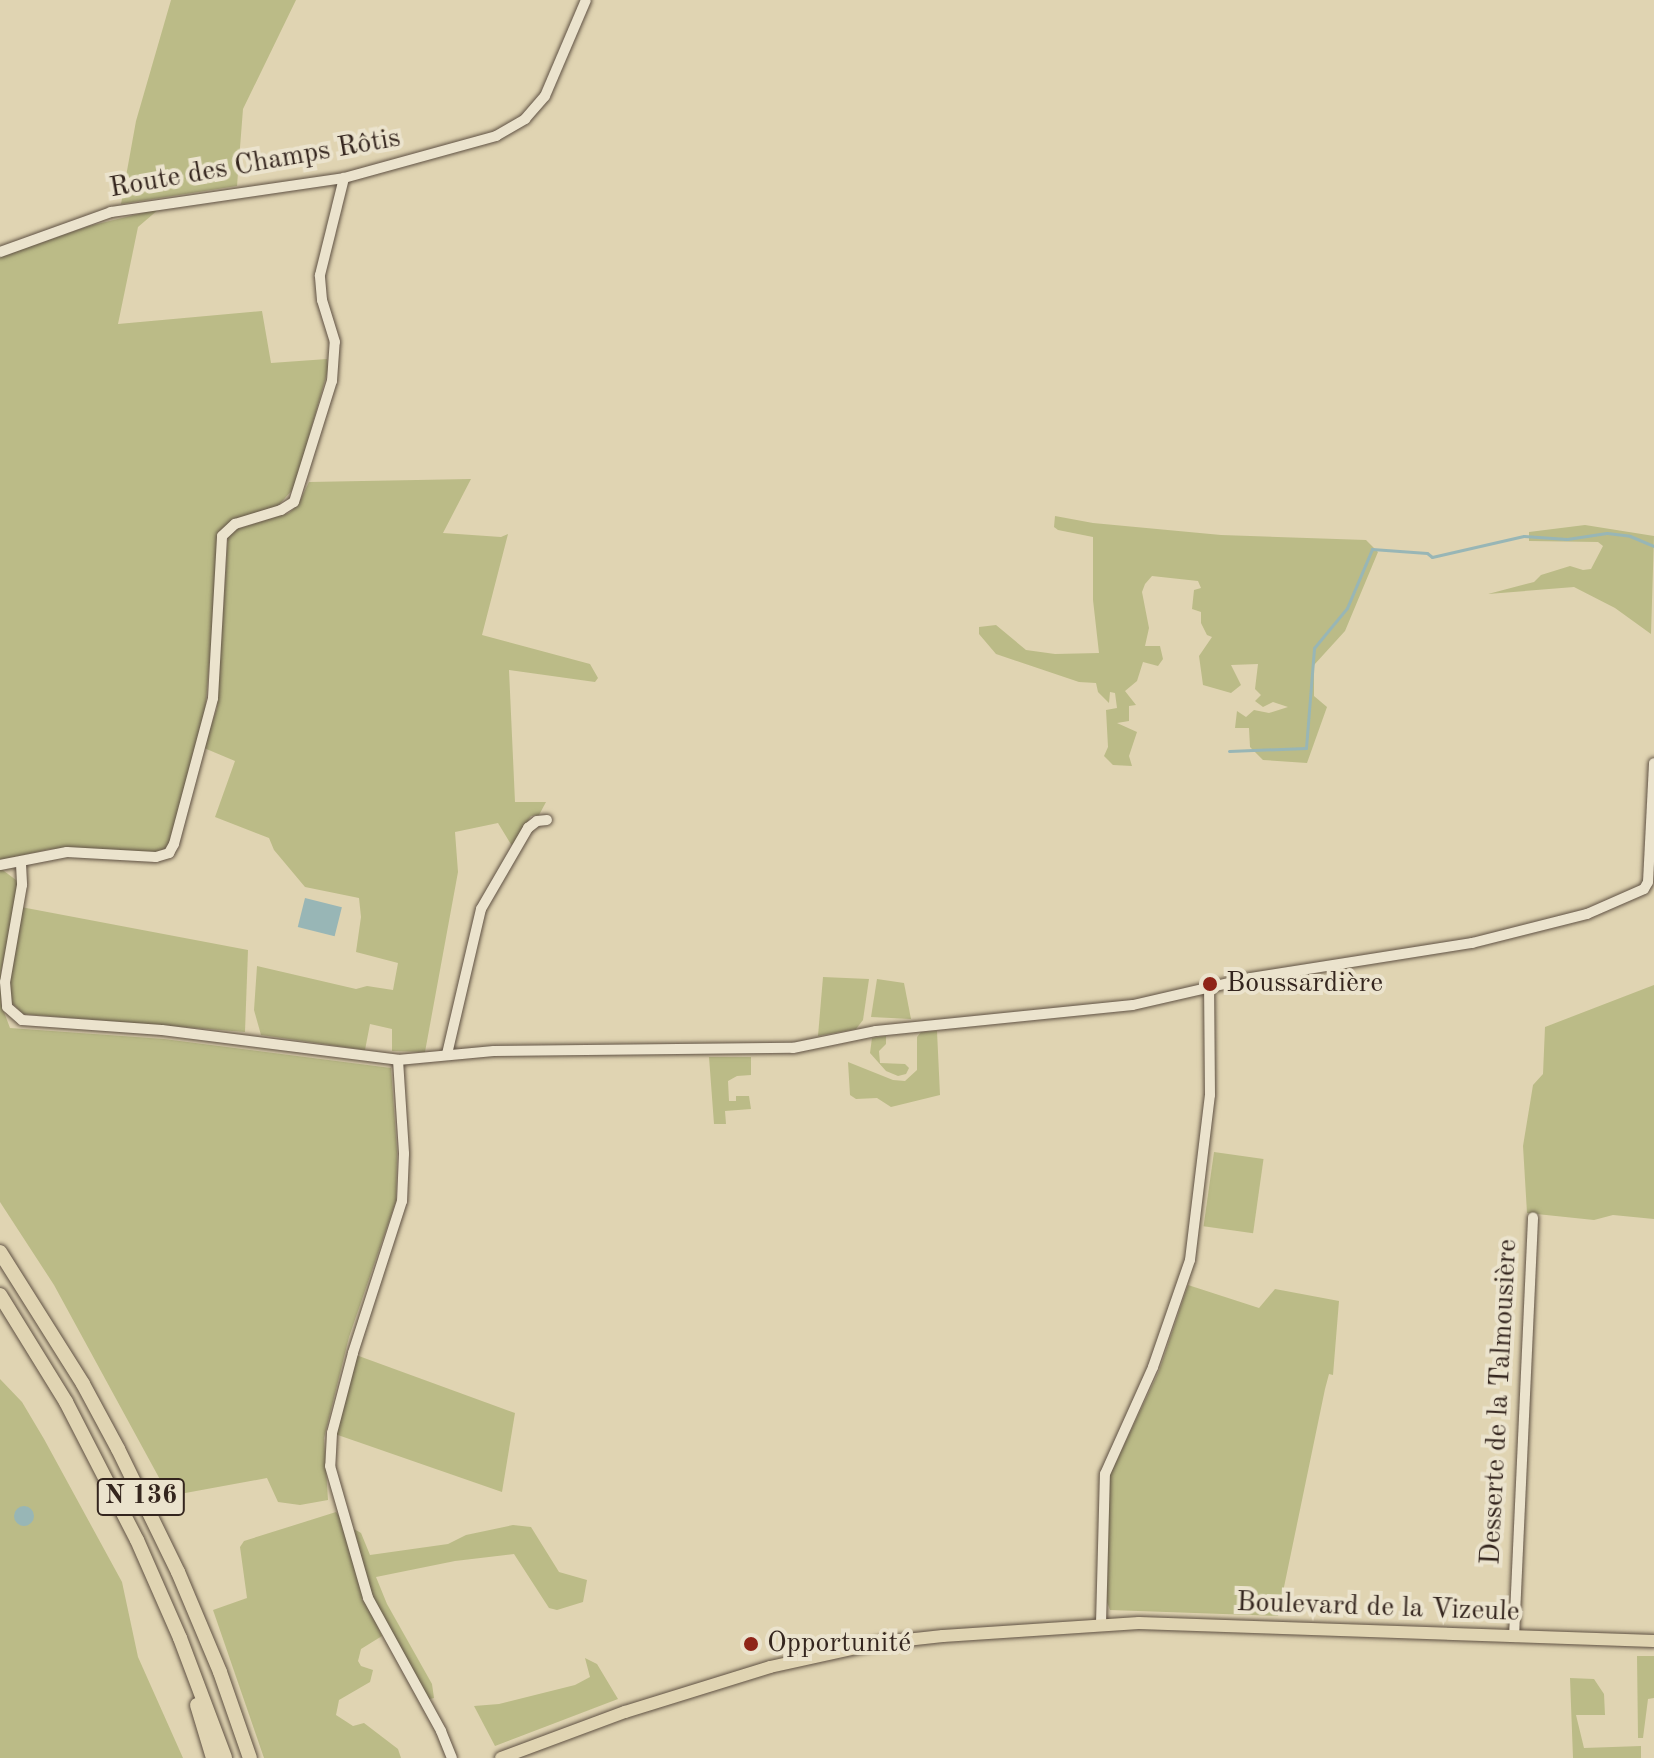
<!DOCTYPE html>
<html>
<head>
<meta charset="utf-8">
<style>
	body { margin:0 }
	#map { position:relative; width:1654px; height:1758px; overflow:hidden; background:#e0d4b2; font-family:"Old Standard TT",serif }
	div>[style] { position:absolute }
	.green>* { inset:0; background:#bbbb87; transform-origin:0 0 }
	.water>* { inset:0; background:#98b6b6; transform-origin:0 0 }
	.round { border-radius:50% }
	.stream>* { height:3px; margin:-1.5px; padding:0 1.5px; transform-origin:1.5px; border-radius:1.5px; background:#98b6b6 }
	.roads { filter:drop-shadow(0 0 2px #5f5143) drop-shadow(0 0 2px #5f5143) }
	.minor>* { height:10px; margin:-5px; padding:0 5px; transform-origin:5px; border-radius:5px; background:#ebe3cd }
	.major>* { height:12px; margin:-6px; padding:0 6px; transform-origin:6px; border-radius:6px; background:#e0d4b2 }
	.highway>* { height:14px; margin:-7px; padding:0 7px; transform-origin:7px; border-radius:7px; background:#e0d4b2 }
	.dots>* { width:22px; height:22px; translate:-50% -50%; box-sizing:border-box; border:4px solid #ebe3cd; border-radius:50% }
	span { translate:-50% -50%; white-space:nowrap; text-align:center; line-height:1.15; -webkit-text-stroke:8px #ebe3cd; paint-order:stroke }
	.shield-label span { padding:2px 6px; background:#ebe3cd; border:2px solid; border-radius:6px; -webkit-text-stroke-width:0 }
	.shield-label { font-size:26px; color:#34251e; font-weight:700 }
	.street-label { font-size:28px; color:#34251e }
	.poi-label { font-size:28px; color:#34251e }
	.left { translate:0 -50%; text-align:left }
</style>
</head>
<body>
<div id="map">
	<div class="green">
		<i style="clip-path:polygon(171px 0,296px 0,243px 109px,237px 186px,121px 204px,136px 121px)"></i>
		<i style="clip-path:polygon(159px 209px,138px 227px,118px 324px,262px 311px,271px 363px,327px 359px,328px 370px,294px 488px,277px 507px,241px 518px,221px 530px,205px 712px,168px 846px,162px 852px,147px 853px,50px 849px,0 860px,0 257px,89px 226px)"></i>
		<i style="clip-path:polygon(471px 479px,443px 533px,501px 537px,508px 534px,482px 635px,590px 664px,598px 678px,595px 682px,509px 670px,515px 802px,546px 802px,539px 815px,531px 816px,512px 846px,498px 823px,455px 832px,458px 872px,425px 1052px,392px 1051px,392px 1029px,370px 1024px,365px 1050px,261px 1035px,254px 1010px,257px 966px,356px 989px,367px 986px,393px 990px,398px 963px,356px 952px,361px 917px,359px 898px,305px 887px,274px 850px,269px 838px,215px 817px,235px 761px,204px 748px,217px 708px,228px 536px,231px 531px,289px 513px,298px 505px,309px 482px)"></i>
		<i style="clip-path:polygon(1055px 516px,1093px 523px,1221px 535px,1366px 540px,1378px 552px,1345px 631px,1314px 665px,1314px 696px,1327px 707px,1307px 763px,1263px 760px,1250px 747px,1249px 728px,1235px 728px,1237px 711px,1246px 717px,1254px 710px,1269px 713px,1288px 707px,1273px 702px,1263px 707px,1255px 701px,1261px 695px,1255px 689px,1258px 664px,1231px 665px,1241px 685px,1231px 693px,1203px 685px,1199px 656px,1212px 637px,1207px 635px,1201px 623px,1201px 612px,1192px 609px,1194px 590px,1201px 588px,1198px 581px,1152px 576px,1145px 584px,1142px 592px,1149px 628px,1145px 646px,1160px 646px,1163px 659px,1158px 666px,1143px 662px,1137px 681px,1125px 691px,1136px 705px,1129px 706px,1129px 721px,1117px 723px,1137px 732px,1129px 756px,1132px 766px,1113px 765px,1104px 756px,1108px 747px,1106px 710px,1117px 708px,1115px 693px,1110px 692px,1109px 703px,1098px 692px,1096px 683px,1079px 682px,996px 654px,979px 634px,979px 627px,996px 625px,1026px 650px,1055px 654px,1099px 653px,1093px 600px,1093px 537px,1058px 530px,1054px 527px)"></i>
		<i style="clip-path:polygon(1585px 525px,1654px 536px,1651px 634px,1615px 608px,1574px 587px,1488px 594px,1534px 582px,1541px 575px,1570px 566px,1583px 570px,1591px 569px,1603px 546px,1598px 542px,1529px 541px,1529px 532px)"></i>
		<i style="clip-path:polygon(0 868px,20px 883px,1px 971px,1px 1004px,10px 1028px,164px 1039px,391px 1068px,397px 1151px,396px 1201px,349px 1337px,324px 1438px,328px 1500px,300px 1505px,278px 1502px,267px 1478px,169px 1496px,54px 1285px,0 1202px)"></i>
		<i style="clip-path:polygon(21px 907px,248px 950px,245px 1032px,23px 1014px,10px 1001px,9px 972px)"></i>
		<i style="clip-path:polygon(823px 977px,869px 979px,863px 1020px,856px 1029px,818px 1036px)"></i>
		<i style="clip-path:polygon(877px 979px,904px 983px,911px 1019px,871px 1017px)"></i>
		<i style="clip-path:polygon(1654px 985px,1654px 1219px,1613px 1215px,1594px 1220px,1527px 1213px,1523px 1146px,1533px 1085px,1543px 1074px,1545px 1027px)"></i>
		<i style="clip-path:polygon(937px 1031px,940px 1095px,891px 1107px,877px 1098px,856px 1099px,850px 1095px,848px 1062px,893px 1080px,905px 1081px,917px 1070px,917px 1037px,921px 1032px)"></i>
		<i style="clip-path:polygon(886px 1036px,886px 1044px,879px 1051px,880px 1063px,905px 1064px,909px 1068px,906px 1074px,898px 1076px,886px 1071px,870px 1053px,872px 1038px)"></i>
		<i style="clip-path:polygon(709px 1057px,751px 1057px,751px 1075px,737px 1076px,728px 1081px,729px 1101px,736px 1101px,736px 1096px,749px 1096px,751px 1109px,725px 1111px,726px 1124px,714px 1124px)"></i>
		<i style="left:1214px;top:1152px;width:50px;height:75px;rotate:8deg"></i>
		<i style="clip-path:polygon(1188px 1285px,1259px 1308px,1275px 1289px,1339px 1301px,1333px 1375px,1329px 1374px,1325px 1389px,1278px 1616px,1110px 1610px,1107px 1602px,1109px 1477px,1159px 1371px)"></i>
		<i style="clip-path:polygon(356px 1355px,515px 1413px,502px 1492px,335px 1434px)"></i>
		<i style="clip-path:polygon(0 1379px,22px 1402px,44px 1439px,122px 1582px,138px 1657px,183px 1758px,0 1758px)"></i>
		<i style="clip-path:polygon(336px 1512px,343px 1521px,364px 1598px,361px 1599px,366px 1601px,382px 1636px,361px 1649px,358px 1661px,361px 1666px,373px 1670px,370px 1682px,339px 1700px,336px 1715px,353px 1726px,364px 1723px,398px 1749px,401px 1758px,264px 1758px,213px 1610px,247px 1598px,240px 1547px,244px 1541px)"></i>
		<i style="clip-path:polygon(513px 1525px,531px 1527px,559px 1572px,587px 1580px,583px 1602px,557px 1610px,549px 1608px,514px 1554px,455px 1561px,376px 1577px,387px 1604px,432px 1684px,434px 1698px,425px 1700px,368px 1587px,354px 1529px,361px 1533px,370px 1555px,448px 1544px,466px 1535px)"></i>
		<i style="clip-path:polygon(1637px 1656px,1654px 1656px,1654px 1698px,1648px 1699px,1643px 1738px,1638px 1738px)"></i>
		<i style="clip-path:polygon(585px 1658px,597px 1664px,618px 1699px,495px 1746px,474px 1706px,499px 1704px,575px 1685px,590px 1677px)"></i>
		<i style="clip-path:polygon(1570px 1678px,1594px 1679px,1604px 1694px,1605px 1715px,1576px 1715px,1584px 1748px,1641px 1746px,1641px 1758px,1573px 1758px)"></i>
	</div>
	<div class="water">
		<i style="left:305px;top:898px;width:38px;height:30px;rotate:14deg"></i>
		<i class="round" style="left:14px;top:1506px;width:20px;height:20px"></i>
	</div>
	<div class="stream">
		<i style="left:1229px;top:751px;width:77px;rotate:-2.2deg"></i>
		<i style="left:1306px;top:748px;width:100px;rotate:-85.4deg"></i>
		<i style="left:1314px;top:648px;width:52px;rotate:-50.5deg"></i>
		<i style="left:1347px;top:608px;width:64px;rotate:-67deg"></i>
		<i style="left:1372px;top:549px;width:55px;rotate:4.2deg"></i>
		<i style="left:1427px;top:553px;width:6px;rotate:39deg"></i>
		<i style="left:1432px;top:557px;width:94px;rotate:-12.9deg"></i>
		<i style="left:1524px;top:536px;width:43px;rotate:4deg"></i>
		<i style="left:1567px;top:539px;width:40px;rotate:-8.5deg"></i>
		<i style="left:1607px;top:533px;width:23px;rotate:7deg"></i>
		<i style="left:1630px;top:536px;width:26px;rotate:23deg"></i>
	</div>
	<div class="roads">
		<div class="minor">
			<i style="left:0;top:252px;width:118px;rotate:-19.8deg"></i>
			<i style="left:111px;top:212px;width:235px;rotate:-8.3deg"></i>
			<i style="left:344px;top:178px;width:158px;rotate:-15.4deg"></i>
			<i style="left:496px;top:136px;width:34px;rotate:-30deg"></i>
			<i style="left:525px;top:119px;width:30px;rotate:-49deg"></i>
			<i style="left:545px;top:96px;width:104px;rotate:-66.9deg"></i>
			<i style="left:21px;top:864px;width:21px;rotate:87deg"></i>
			<i style="left:22px;top:885px;width:98px;rotate:99.9deg"></i>
			<i style="left:5px;top:982px;width:25px;rotate:85deg"></i>
			<i style="left:7px;top:1007px;width:20px;rotate:41deg"></i>
			<i style="left:22px;top:1020px;width:140px;rotate:4.1deg"></i>
			<i style="left:162px;top:1030px;width:238px;rotate:7.2deg"></i>
			<i style="left:398px;top:1060px;width:96px;rotate:-5.4deg"></i>
			<i style="left:494px;top:1051px;width:299px;rotate:-0.6deg"></i>
			<i style="left:793px;top:1048px;width:85px;rotate:-11.6deg"></i>
			<i style="left:876px;top:1031px;width:258px;rotate:-5.8deg"></i>
			<i style="left:1133px;top:1005px;width:121px;rotate:-12.9deg"></i>
			<i style="left:1251px;top:978px;width:224px;rotate:-9deg"></i>
			<i style="left:1472px;top:943px;width:119px;rotate:-14.2deg"></i>
			<i style="left:1587px;top:914px;width:62px;rotate:-23.7deg"></i>
			<i style="left:1644px;top:889px;width:8px;rotate:-60deg"></i>
			<i style="left:1648px;top:882px;width:119px;rotate:-87.1deg"></i>
			<i style="left:0;top:865px;width:68px;rotate:-11deg"></i>
			<i style="left:67px;top:852px;width:89px;rotate:3.2deg"></i>
			<i style="left:156px;top:857px;width:14px;rotate:-17deg"></i>
			<i style="left:169px;top:853px;width:10px;rotate:-61deg"></i>
			<i style="left:174px;top:844px;width:151px;rotate:-75deg"></i>
			<i style="left:213px;top:698px;width:162px;rotate:-86.8deg"></i>
			<i style="left:222px;top:536px;width:18px;rotate:-43deg"></i>
			<i style="left:235px;top:524px;width:48px;rotate:-16.9deg"></i>
			<i style="left:281px;top:510px;width:15px;rotate:-32deg"></i>
			<i style="left:294px;top:502px;width:127px;rotate:-72.6deg"></i>
			<i style="left:332px;top:381px;width:39px;rotate:-86deg"></i>
			<i style="left:335px;top:342px;width:44px;rotate:-107.2deg"></i>
			<i style="left:322px;top:300px;width:25px;rotate:-95deg"></i>
			<i style="left:320px;top:275px;width:100px;rotate:-76.1deg"></i>
			<i style="left:447px;top:1054px;width:149px;rotate:-76.8deg"></i>
			<i style="left:481px;top:909px;width:94px;rotate:-59.9deg"></i>
			<i style="left:528px;top:828px;width:11px;rotate:-38deg"></i>
			<i style="left:537px;top:821px;width:10px;rotate:-6deg"></i>
			<i style="left:398px;top:1060px;width:94px;rotate:86.3deg"></i>
			<i style="left:404px;top:1154px;width:47px;rotate:92.4deg"></i>
			<i style="left:402px;top:1201px;width:160px;rotate:107.9deg"></i>
			<i style="left:353px;top:1353px;width:83px;rotate:104.7deg"></i>
			<i style="left:332px;top:1433px;width:33px;rotate:93deg"></i>
			<i style="left:330px;top:1466px;width:137px;rotate:73.9deg"></i>
			<i style="left:368px;top:1598px;width:152px;rotate:61.2deg"></i>
			<i style="left:441px;top:1731px;width:29px;rotate:68deg"></i>
			<i style="left:1101px;top:1624px;width:150px;rotate:-88.5deg"></i>
			<i style="left:1105px;top:1474px;width:117px;rotate:-65.8deg"></i>
			<i style="left:1153px;top:1367px;width:113px;rotate:-70.9deg"></i>
			<i style="left:1190px;top:1260px;width:166px;rotate:-83.1deg"></i>
			<i style="left:1210px;top:1095px;width:106px;rotate:-90.5deg"></i>
			<i style="left:1514px;top:1637px;width:420px;rotate:-87.4deg"></i>
		</div>
		<div class="major">
			<i style="left:501px;top:1758px;width:132px;rotate:-20.4deg"></i>
			<i style="left:625px;top:1712px;width:152px;rotate:-17.2deg"></i>
			<i style="left:770px;top:1667px;width:112px;rotate:-12.4deg"></i>
			<i style="left:879px;top:1643px;width:64px;rotate:-6.2deg"></i>
			<i style="left:943px;top:1636px;width:196px;rotate:-3.8deg"></i>
			<i style="left:1139px;top:1623px;width:515px;rotate:2deg"></i>
		</div>
		<div class="highway">
			<i style="left:0;top:1252px;width:156px;rotate:57.8deg"></i>
			<i style="left:83px;top:1384px;width:74px;rotate:61.7deg"></i>
			<i style="left:118px;top:1449px;width:137px;rotate:64deg"></i>
			<i style="left:178px;top:1572px;width:108px;rotate:67.2deg"></i>
			<i style="left:220px;top:1672px;width:91px;rotate:70.8deg"></i>
			<i style="left:0;top:1295px;width:126px;rotate:58.3deg"></i>
			<i style="left:66px;top:1402px;width:155px;rotate:62.8deg"></i>
			<i style="left:137px;top:1540px;width:107px;rotate:66.3deg"></i>
			<i style="left:180px;top:1638px;width:128px;rotate:69.4deg"></i>
			<i style="left:197px;top:1705px;width:55px;rotate:73.2deg"></i>
		</div>
	</div>
	<div class="dots">
		<i style="left:1210px;top:984px;background:#8f2418"></i>
		<i style="left:751px;top:1644px;background:#8f2418"></i>
	</div>
	<div class="shield-label">
		<span style="left:141px;top:1497px">N 136</span>
	</div>
	<div class="street-label">
		<span style="left:255px;top:164px;rotate:-10deg">Route des Champs Rôtis</span>
		<span style="left:1500px;top:1402px;rotate:-87deg">Desserte de la Talmousière</span>
		<span style="left:1378px;top:1608px;rotate:2deg">Boulevard de la Vizeule</span>
	</div>
	<div class="poi-label">
		<span class="left" style="left:1226px;top:984px">Boussardière</span>
		<span class="left" style="left:767px;top:1644px">Opportunité</span>
	</div>
</div>
</body>
</html>
